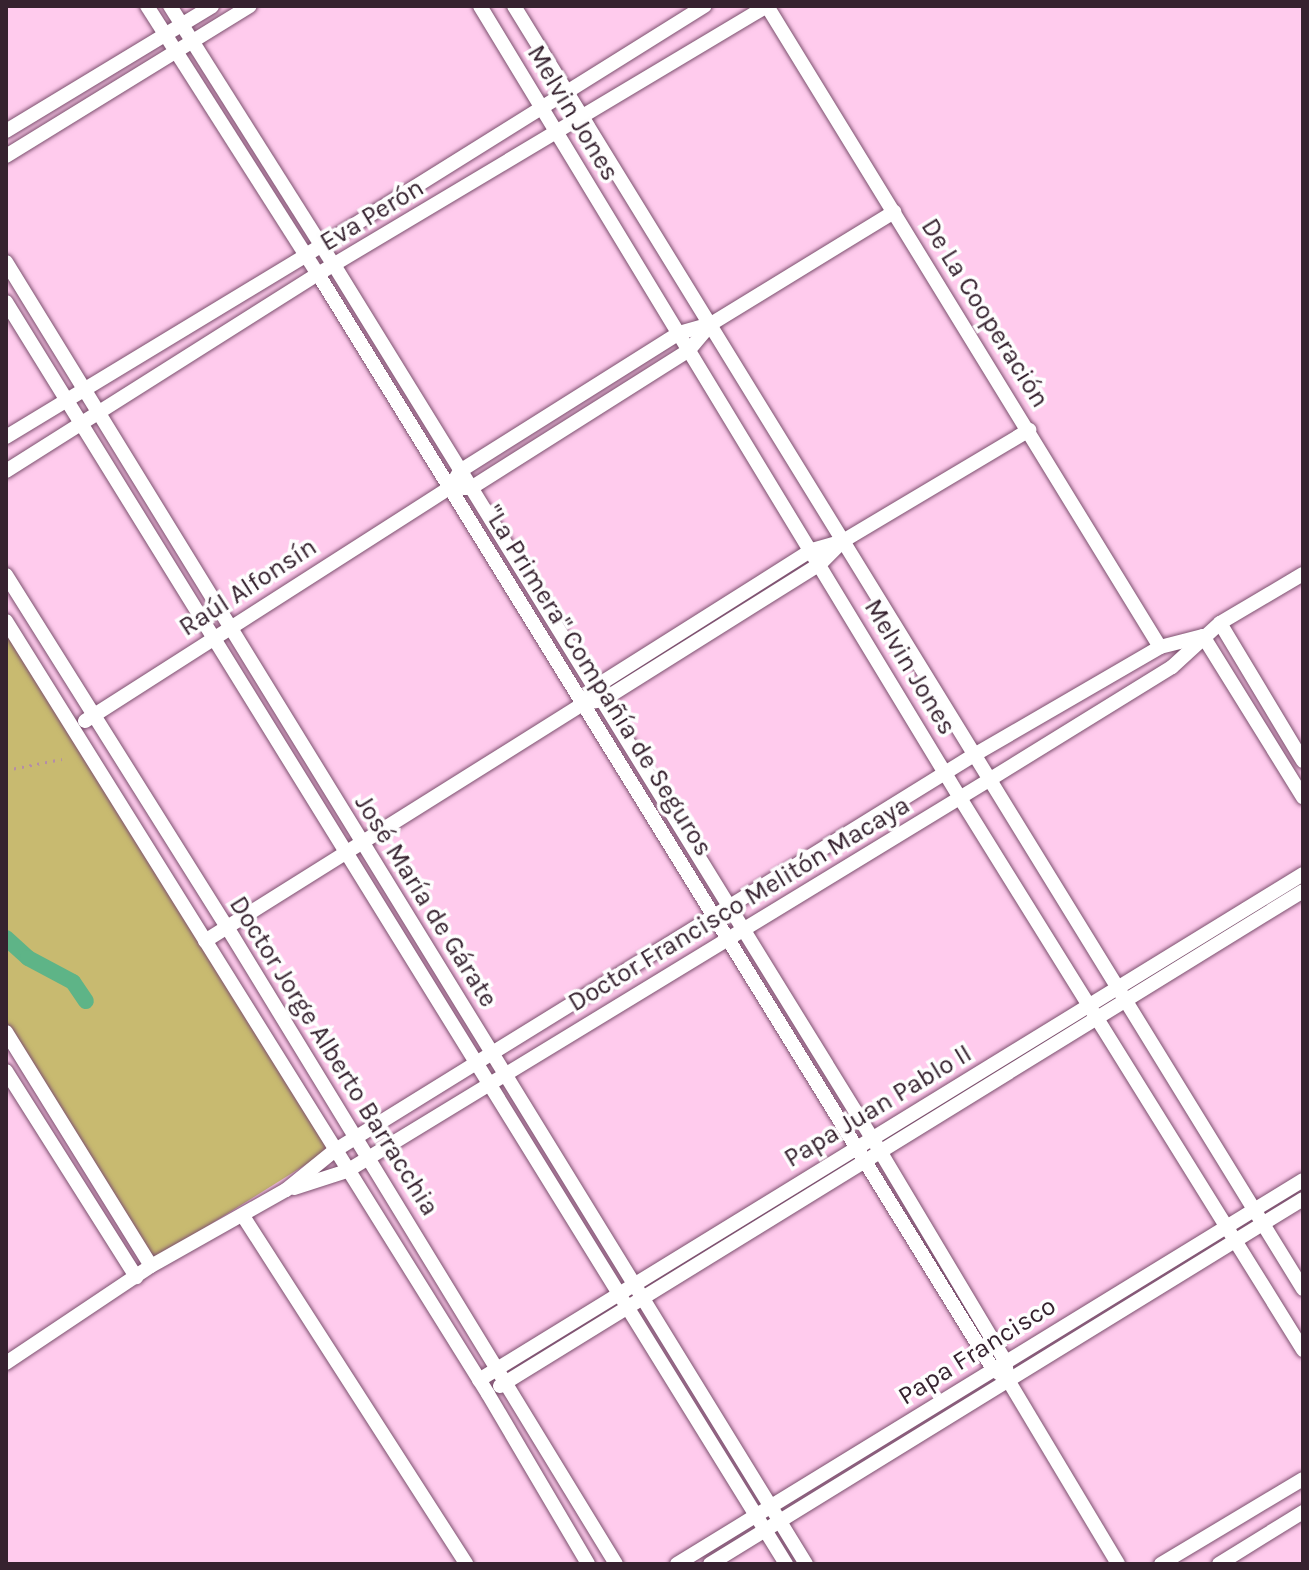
<!DOCTYPE html>
<html>
<head>
<meta charset="utf-8">
<style>
	body { margin:0 }
	#map { position:relative; width:1309px; height:1570px; overflow:hidden; background:#ffcbed; font-family:Karla,sans-serif }
	div>[style] { position:absolute }
	.green>* { inset:0; background:#c8ba70 }
	.canal>* { height:16px; margin:-8px; padding:0 8px; transform-origin:8px; border-radius:8px; background:#5eb487 }
	.path>* { height:3px; margin-top:-1.5px; transform-origin:0; background:repeating-linear-gradient(90deg,#b58da7 0 2px,transparent 0 8px) }
	.roads { filter:drop-shadow(0 0 2px #7c506e) drop-shadow(0 0 2px #7c506e) }
	.minor>* { height:14px; margin:-7px; padding:0 7px; transform-origin:7px; border-radius:7px; background:#fff }
	span { translate:-50% -50%; white-space:nowrap; text-align:center; line-height:1.15; -webkit-text-stroke:7px #fefefe; paint-order:stroke }
	.street-label { font-size:26px; color:#36222f }
	.frame { position:absolute; inset:0; border:8px solid #36222f; pointer-events:none }
</style>
</head>
<body>
<div id="map">
	<div class="green">
		<i style="clip-path:polygon(6px 630px,329px 1150px,153px 1260px,6px 1021px)"></i>
	</div>
	<div class="canal">
		<i style="left:6px;top:938px;width:30px;rotate:42deg"></i>
		<i style="left:28px;top:958px;width:51px;rotate:28.1deg"></i>
		<i style="left:73px;top:982px;width:23px;rotate:56deg"></i>
	</div>
	<div class="path">
		<i style="left:6px;top:770px;width:57px;rotate:-11.1deg"></i>
	</div>
	<div class="roads">
		<div class="minor">
			<i style="left:147px;top:6px;width:318px;rotate:57.5deg"></i>
			<i style="left:318px;top:274px;width:1286px;rotate:58.35deg"></i>
			<i style="left:993px;top:1369px;width:19px;rotate:36deg"></i>
			<i style="left:170px;top:6px;width:307px;rotate:57.7deg"></i>
			<i style="left:334px;top:265px;width:1041px;rotate:58.36deg"></i>
			<i style="left:880px;top:1151px;width:244px;rotate:59.2deg"></i>
			<i style="left:1005px;top:1361px;width:19px;rotate:81deg"></i>
			<i style="left:1008px;top:1380px;width:214px;rotate:59.1deg"></i>
			<i style="left:480px;top:6px;width:926px;rotate:58.78deg"></i>
			<i style="left:960px;top:798px;width:650px;rotate:58.14deg"></i>
			<i style="left:514px;top:6px;width:1506px;rotate:58.41deg"></i>
			<i style="left:767px;top:6px;width:752px;rotate:58.49deg"></i>
			<i style="left:6px;top:131px;width:241px;rotate:-31.2deg"></i>
			<i style="left:6px;top:156px;width:286px;rotate:-31.6deg"></i>
			<i style="left:6px;top:262px;width:1528px;rotate:58.43deg"></i>
			<i style="left:6px;top:302px;width:1484px;rotate:58.28deg"></i>
			<i style="left:6px;top:437px;width:351px;rotate:-31.2deg"></i>
			<i style="left:306px;top:255px;width:470px;rotate:-32deg"></i>
			<i style="left:6px;top:471px;width:369px;rotate:-32.3deg"></i>
			<i style="left:318px;top:274px;width:523px;rotate:-30.83deg"></i>
			<i style="left:463px;top:488px;width:8px"></i>
			<i style="left:471px;top:488px;width:258px;rotate:-32.3deg"></i>
			<i style="left:689px;top:350px;width:33px;rotate:-50deg"></i>
			<i style="left:6px;top:575px;width:416px;rotate:57.9deg"></i>
			<i style="left:227px;top:927px;width:746px;rotate:58.59deg"></i>
			<i style="left:6px;top:621px;width:911px;rotate:58.05deg"></i>
			<i style="left:488px;top:1394px;width:197px;rotate:59.5deg"></i>
			<i style="left:1220px;top:623px;width:161px;rotate:59deg"></i>
			<i style="left:1203px;top:636px;width:190px;rotate:58.2deg"></i>
			<i style="left:591px;top:693px;width:7px;rotate:-56deg"></i>
			<i style="left:595px;top:687px;width:257px;rotate:-32.3deg"></i>
			<i style="left:812px;top:550px;width:32px;rotate:-16deg"></i>
			<i style="left:843px;top:541px;width:217px;rotate:-30.8deg"></i>
			<i style="left:85px;top:721px;width:433px;rotate:-32.6deg"></i>
			<i style="left:450px;top:488px;width:20px;rotate:-60deg"></i>
			<i style="left:460px;top:471px;width:259px;rotate:-32.2deg"></i>
			<i style="left:679px;top:333px;width:33px;rotate:-16deg"></i>
			<i style="left:711px;top:324px;width:215px;rotate:-31.5deg"></i>
			<i style="left:205px;top:941px;width:448px;rotate:-32.1deg"></i>
			<i style="left:584px;top:703px;width:19px;rotate:-9deg"></i>
			<i style="left:603px;top:700px;width:256px;rotate:-32.1deg"></i>
			<i style="left:820px;top:564px;width:33px;rotate:-45deg"></i>
			<i style="left:6px;top:1032px;width:275px;rotate:58.2deg"></i>
			<i style="left:6px;top:1071px;width:244px;rotate:57.7deg"></i>
			<i style="left:294px;top:1188px;width:56px;rotate:-17.8deg"></i>
			<i style="left:347px;top:1171px;width:752px;rotate:-31.34deg"></i>
			<i style="left:989px;top:780px;width:215px;rotate:-31.7deg"></i>
			<i style="left:1172px;top:667px;width:65px;rotate:-42.5deg"></i>
			<i style="left:1220px;top:623px;width:96px;rotate:-30.6deg"></i>
			<i style="left:243px;top:1216px;width:413px;rotate:57.3deg"></i>
			<i style="left:6px;top:1363px;width:174px;rotate:-33.8deg"></i>
			<i style="left:151px;top:1266px;width:155px;rotate:-29.4deg"></i>
			<i style="left:286px;top:1190px;width:62px;rotate:-39.1deg"></i>
			<i style="left:334px;top:1151px;width:753px;rotate:-31.75deg"></i>
			<i style="left:974px;top:755px;width:215px;rotate:-30.1deg"></i>
			<i style="left:1160px;top:647px;width:44px;rotate:-14.3deg"></i>
			<i style="left:479px;top:1380px;width:967px;rotate:-31.55deg"></i>
			<i style="left:500px;top:1386px;width:943px;rotate:-31.65deg"></i>
			<i style="left:677px;top:1564px;width:734px;rotate:-31.53deg"></i>
			<i style="left:710px;top:1564px;width:696px;rotate:-31.61deg"></i>
			<i style="left:1161px;top:1564px;width:165px;rotate:-30.9deg"></i>
			<i style="left:1219px;top:1564px;width:99px;rotate:-31.8deg"></i>
		</div>
	</div>
	<div class="street-label">
		<span style="left:573px;top:113px;rotate:59deg">Melvin Jones</span>
		<span style="left:372px;top:215px;rotate:-31deg">Eva Perón</span>
		<span style="left:985px;top:313px;rotate:58deg">De La Cooperación</span>
		<span style="left:248px;top:587px;rotate:-33deg">Raúl Alfonsín</span>
		<span style="left:910px;top:667px;rotate:59deg">Melvin Jones</span>
		<span style="left:598px;top:681px;rotate:58deg">"La Primera" Compañía de Seguros</span>
		<span style="left:426px;top:901px;rotate:58deg">José María de Gárate</span>
		<span style="left:739px;top:904px;rotate:-31deg">Doctor Francisco Melitón Macaya</span>
		<span style="left:334px;top:1056px;rotate:58deg">Doctor Jorge Alberto Barracchia</span>
		<span style="left:878px;top:1106px;rotate:-31deg">Papa Juan Pablo II</span>
		<span style="left:977px;top:1351px;rotate:-32deg">Papa Francisco</span>
	</div>
	<div class="frame"></div>
</div>
</body>
</html>
